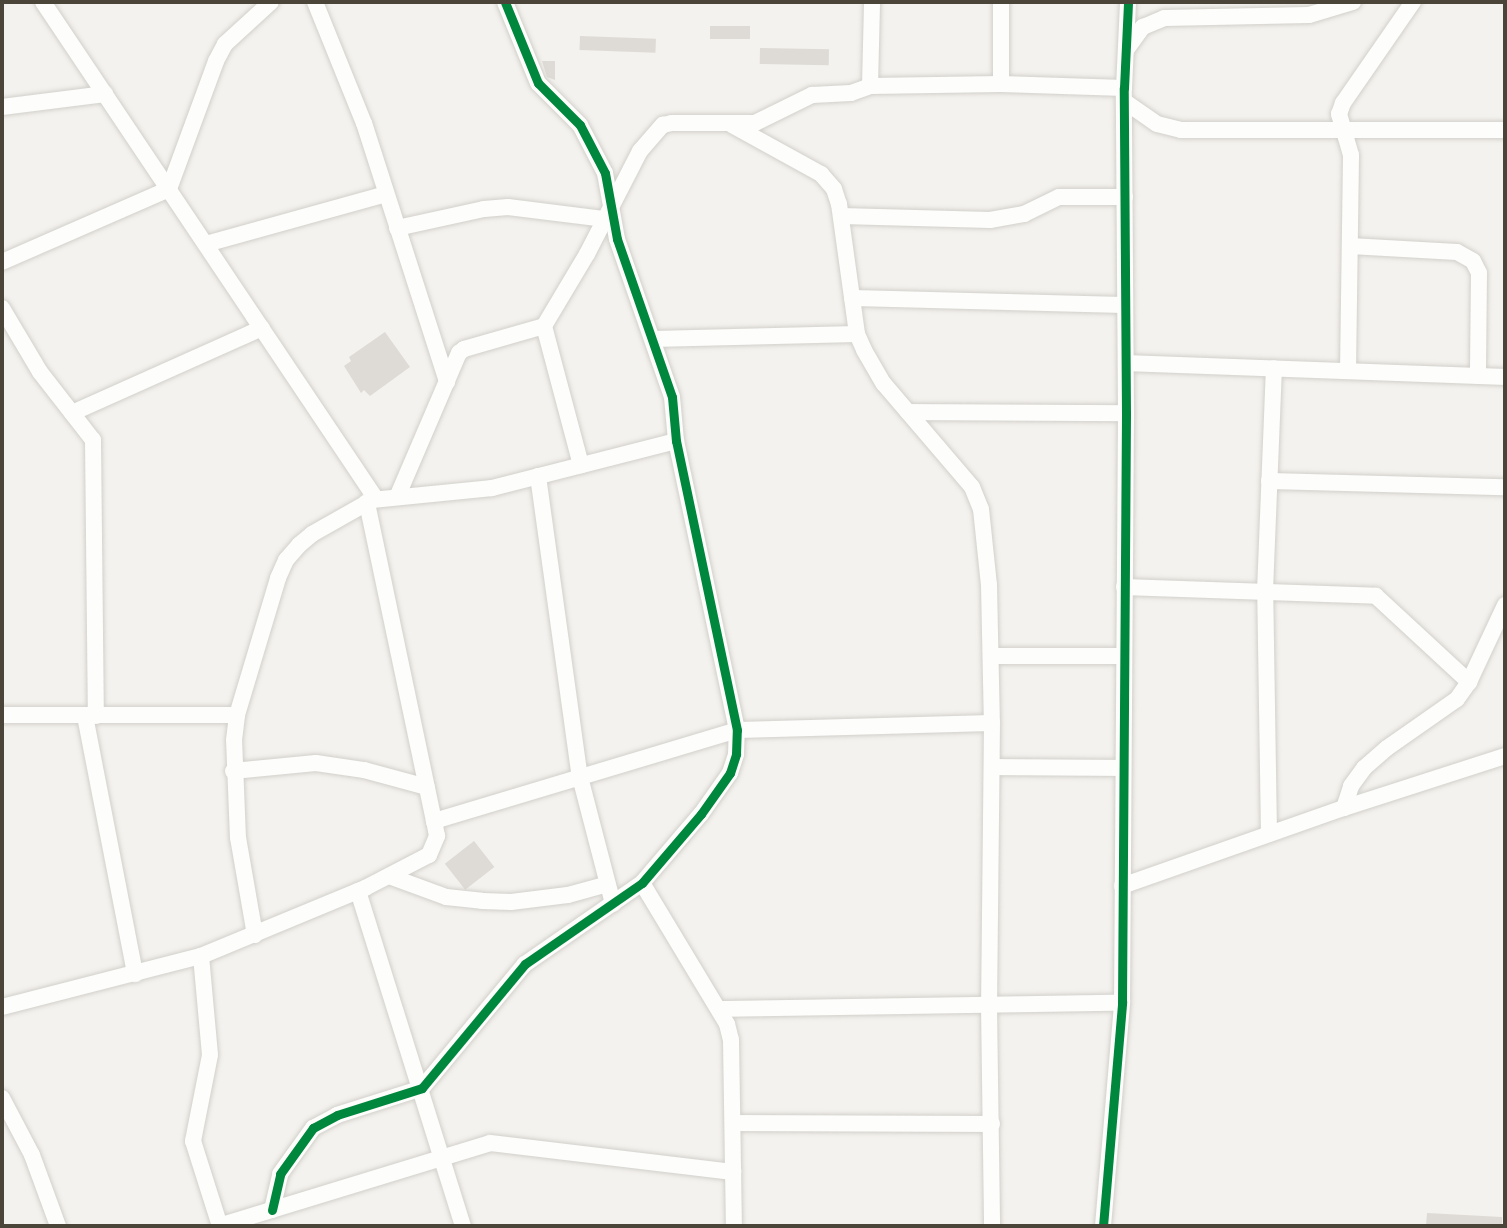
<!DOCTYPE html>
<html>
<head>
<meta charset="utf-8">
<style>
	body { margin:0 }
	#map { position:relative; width:1507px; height:1228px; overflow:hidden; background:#f4f2ee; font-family:"Space Grotesk",sans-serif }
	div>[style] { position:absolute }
	.building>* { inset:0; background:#dedbd6; transform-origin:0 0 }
	.roads { filter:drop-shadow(0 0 2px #d2d0cb) drop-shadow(0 0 2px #d2d0cb) }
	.street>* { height:16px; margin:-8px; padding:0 8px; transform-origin:8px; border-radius:8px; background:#fdfdfc }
	.cycleway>* { height:9px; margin:-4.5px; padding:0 4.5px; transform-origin:4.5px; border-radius:4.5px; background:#00873e }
	span { translate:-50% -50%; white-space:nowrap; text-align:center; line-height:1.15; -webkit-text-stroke:7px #fff; paint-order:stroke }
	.frame { position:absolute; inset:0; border:4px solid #4b4439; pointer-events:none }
</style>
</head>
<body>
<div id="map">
	<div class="building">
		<i style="left:710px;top:26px;width:40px;height:13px"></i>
		<i style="left:580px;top:36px;width:76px;height:14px;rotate:2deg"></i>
		<i style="left:760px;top:48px;width:69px;height:16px;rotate:1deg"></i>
		<i style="clip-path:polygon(542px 61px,555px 61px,555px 80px,547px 77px)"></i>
		<i style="clip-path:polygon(385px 332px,410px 367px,370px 396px,364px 390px,361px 393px,344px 366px,351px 361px,349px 357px)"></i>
		<i style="left:474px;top:841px;width:33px;height:37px;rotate:52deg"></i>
		<i style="clip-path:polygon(1427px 1213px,1502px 1217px,1502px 1226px,1426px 1226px)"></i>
	</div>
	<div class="roads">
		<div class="street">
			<i style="left:43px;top:2px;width:598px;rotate:56.18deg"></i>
			<i style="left:315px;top:2px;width:131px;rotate:68deg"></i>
			<i style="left:364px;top:123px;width:272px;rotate:72.2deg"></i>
			<i style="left:1126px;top:50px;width:29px;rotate:-54deg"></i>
			<i style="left:1143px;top:27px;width:23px;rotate:-23deg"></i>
			<i style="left:1164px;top:18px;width:145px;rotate:-1.2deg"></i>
			<i style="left:1309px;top:15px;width:46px;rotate:-16.5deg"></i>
			<i style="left:1001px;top:84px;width:82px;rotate:-90deg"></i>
			<i style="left:870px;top:86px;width:84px;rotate:-88.6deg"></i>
			<i style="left:1124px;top:101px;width:40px;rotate:34.9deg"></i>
			<i style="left:1157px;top:124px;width:25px;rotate:14deg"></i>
			<i style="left:1181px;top:130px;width:324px"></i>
			<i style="left:2px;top:107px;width:104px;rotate:-7.2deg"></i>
			<i style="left:732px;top:125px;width:102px;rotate:28.8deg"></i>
			<i style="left:821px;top:174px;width:20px;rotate:49deg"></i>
			<i style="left:834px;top:189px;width:16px;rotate:72deg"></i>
			<i style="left:839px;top:204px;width:131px;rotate:82.1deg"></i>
			<i style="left:857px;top:334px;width:17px;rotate:66deg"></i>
			<i style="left:864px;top:350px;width:39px;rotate:60deg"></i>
			<i style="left:884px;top:384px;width:135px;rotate:49.5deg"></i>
			<i style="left:972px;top:487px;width:24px;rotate:68deg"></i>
			<i style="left:981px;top:509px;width:76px;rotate:84deg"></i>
			<i style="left:989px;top:585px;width:138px;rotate:88.8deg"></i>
			<i style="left:992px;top:723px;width:283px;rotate:90.6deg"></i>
			<i style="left:989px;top:1006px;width:220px;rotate:89.2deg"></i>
			<i style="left:841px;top:216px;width:149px;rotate:1.5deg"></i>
			<i style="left:990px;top:220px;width:35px;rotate:-10deg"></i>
			<i style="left:1024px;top:214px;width:39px;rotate:-26deg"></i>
			<i style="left:1059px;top:197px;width:66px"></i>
			<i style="left:397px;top:228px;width:89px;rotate:-12.3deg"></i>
			<i style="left:484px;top:209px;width:24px;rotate:-5deg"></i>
			<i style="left:508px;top:207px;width:98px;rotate:7.1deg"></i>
			<i style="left:206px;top:244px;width:187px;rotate:-15.5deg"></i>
			<i style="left:1350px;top:246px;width:107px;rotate:3.2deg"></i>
			<i style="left:1457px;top:252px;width:18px;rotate:29deg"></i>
			<i style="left:1473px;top:261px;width:13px;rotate:63deg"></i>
			<i style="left:1479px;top:273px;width:103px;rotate:90.6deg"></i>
			<i style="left:2px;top:262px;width:182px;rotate:-23.6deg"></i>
			<i style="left:169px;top:189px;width:136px;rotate:-69.8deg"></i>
			<i style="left:216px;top:61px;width:19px;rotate:-62deg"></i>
			<i style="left:225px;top:44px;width:62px;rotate:-42.4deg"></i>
			<i style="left:852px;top:298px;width:273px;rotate:1.5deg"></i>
			<i style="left:2px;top:308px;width:74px;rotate:59.3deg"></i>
			<i style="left:40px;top:372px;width:86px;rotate:52.1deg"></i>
			<i style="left:93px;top:440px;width:276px;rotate:89.4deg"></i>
			<i style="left:544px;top:326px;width:144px;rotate:75.1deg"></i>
			<i style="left:653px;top:339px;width:204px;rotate:-1.4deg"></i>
			<i style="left:1126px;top:363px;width:379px;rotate:2.1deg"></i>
			<i style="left:1348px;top:371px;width:216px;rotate:-89.2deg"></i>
			<i style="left:1351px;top:155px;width:43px;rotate:-106.3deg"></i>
			<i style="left:1339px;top:114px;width:12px;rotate:-70deg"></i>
			<i style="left:1343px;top:103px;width:123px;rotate:-55.3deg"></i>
			<i style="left:908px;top:412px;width:218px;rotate:0.3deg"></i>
			<i style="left:72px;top:413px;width:208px;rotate:-24.1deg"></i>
			<i style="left:538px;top:476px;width:304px;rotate:82.1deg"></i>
			<i style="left:580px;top:777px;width:131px;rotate:75.4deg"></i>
			<i style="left:1269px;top:481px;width:236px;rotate:1.5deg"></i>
			<i style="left:398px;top:495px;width:155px;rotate:-66.8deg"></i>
			<i style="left:459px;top:353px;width:6px;rotate:-39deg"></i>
			<i style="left:464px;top:349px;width:83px;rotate:-16deg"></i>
			<i style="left:544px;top:326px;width:84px;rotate:-59.2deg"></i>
			<i style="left:587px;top:254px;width:116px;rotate:-62.8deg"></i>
			<i style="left:640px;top:151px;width:35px;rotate:-49deg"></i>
			<i style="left:663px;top:125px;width:9px;rotate:-13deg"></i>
			<i style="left:672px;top:123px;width:83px"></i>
			<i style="left:755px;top:123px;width:64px;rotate:-26.2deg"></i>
			<i style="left:812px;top:95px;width:39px;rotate:-3deg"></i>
			<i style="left:851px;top:93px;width:20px;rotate:-20deg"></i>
			<i style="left:870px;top:86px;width:131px;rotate:-0.9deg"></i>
			<i style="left:1001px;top:84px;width:123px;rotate:1.9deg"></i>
			<i style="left:1124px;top:587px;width:252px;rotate:2deg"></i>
			<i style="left:1376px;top:596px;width:127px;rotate:42.8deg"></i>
			<i style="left:991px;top:656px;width:132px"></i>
			<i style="left:2px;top:715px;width:235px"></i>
			<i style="left:85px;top:716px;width:263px;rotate:79deg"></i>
			<i style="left:992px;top:767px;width:130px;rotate:0.4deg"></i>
			<i style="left:233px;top:771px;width:83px;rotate:-5.5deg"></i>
			<i style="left:316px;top:763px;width:49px;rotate:8.3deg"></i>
			<i style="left:364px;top:770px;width:65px;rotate:15.1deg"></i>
			<i style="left:1344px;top:808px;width:23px;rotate:-72deg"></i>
			<i style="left:1351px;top:786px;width:22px;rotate:-54deg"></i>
			<i style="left:1364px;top:768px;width:30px;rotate:-41deg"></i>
			<i style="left:1387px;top:748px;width:85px;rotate:-35deg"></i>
			<i style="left:1457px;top:699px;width:21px;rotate:-55deg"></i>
			<i style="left:1469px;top:682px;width:85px;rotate:-64.9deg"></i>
			<i style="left:434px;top:821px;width:316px;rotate:-16.7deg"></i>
			<i style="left:737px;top:730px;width:255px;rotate:-1.6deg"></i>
			<i style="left:1269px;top:834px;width:243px;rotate:-90.9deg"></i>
			<i style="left:1265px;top:591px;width:223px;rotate:-87.7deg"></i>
			<i style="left:389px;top:876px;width:61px;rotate:20.2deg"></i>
			<i style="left:446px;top:897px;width:36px;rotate:6deg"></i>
			<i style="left:482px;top:901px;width:29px;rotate:2deg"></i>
			<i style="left:511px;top:902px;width:57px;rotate:-7deg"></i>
			<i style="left:568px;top:895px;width:41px;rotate:-15.4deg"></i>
			<i style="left:642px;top:883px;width:165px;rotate:58.9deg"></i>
			<i style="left:727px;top:1024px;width:16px;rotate:76deg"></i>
			<i style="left:731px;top:1040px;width:186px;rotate:89.1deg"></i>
			<i style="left:1122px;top:886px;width:235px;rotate:-19.4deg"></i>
			<i style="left:1344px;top:808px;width:169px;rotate:-17.9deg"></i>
			<i style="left:358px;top:891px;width:351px;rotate:72.6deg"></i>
			<i style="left:255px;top:935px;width:98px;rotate:-99.9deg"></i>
			<i style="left:238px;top:838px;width:98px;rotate:-92.3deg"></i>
			<i style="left:234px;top:740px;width:25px;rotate:-83deg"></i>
			<i style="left:237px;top:715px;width:143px;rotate:-73.3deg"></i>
			<i style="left:278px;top:578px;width:20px;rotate:-66deg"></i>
			<i style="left:286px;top:560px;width:20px;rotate:-49deg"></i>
			<i style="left:299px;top:545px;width:17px;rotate:-40deg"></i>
			<i style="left:312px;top:534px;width:69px;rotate:-29.5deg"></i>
			<i style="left:372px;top:500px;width:121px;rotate:-5.7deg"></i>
			<i style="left:492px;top:488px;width:190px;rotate:-14.3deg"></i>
			<i style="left:201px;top:956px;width:99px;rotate:84.8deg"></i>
			<i style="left:210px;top:1055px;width:88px;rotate:101.2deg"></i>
			<i style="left:193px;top:1141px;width:89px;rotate:72.4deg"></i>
			<i style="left:2px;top:1007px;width:205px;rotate:-14.4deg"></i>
			<i style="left:201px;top:956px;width:178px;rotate:-22.5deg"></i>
			<i style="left:365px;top:888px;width:72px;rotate:-27.3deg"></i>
			<i style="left:429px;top:855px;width:21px;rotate:-67deg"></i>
			<i style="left:437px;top:836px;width:15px;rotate:-101deg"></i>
			<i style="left:434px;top:821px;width:326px;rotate:-101.9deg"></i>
			<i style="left:719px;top:1009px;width:403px;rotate:-0.9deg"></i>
			<i style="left:2px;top:1098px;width:64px;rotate:62.2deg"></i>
			<i style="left:32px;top:1155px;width:76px;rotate:69.9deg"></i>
			<i style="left:733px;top:1123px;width:259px;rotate:0.2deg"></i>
			<i style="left:272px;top:1210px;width:37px;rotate:-77deg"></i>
			<i style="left:280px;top:1174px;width:57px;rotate:-54.3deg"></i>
			<i style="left:313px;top:1128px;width:27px;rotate:-28deg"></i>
			<i style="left:337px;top:1115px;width:89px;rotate:-17.6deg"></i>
			<i style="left:422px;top:1088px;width:161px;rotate:-50.3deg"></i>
			<i style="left:525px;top:964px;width:142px;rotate:-34.7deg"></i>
			<i style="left:642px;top:883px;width:91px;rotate:-49.5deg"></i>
			<i style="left:701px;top:814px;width:50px;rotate:-54.7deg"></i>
			<i style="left:730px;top:773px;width:20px;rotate:-72deg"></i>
			<i style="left:736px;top:754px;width:24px;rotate:-88deg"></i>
			<i style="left:737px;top:730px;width:295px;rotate:-101.9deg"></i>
			<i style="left:676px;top:441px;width:44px;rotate:-95.2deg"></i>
			<i style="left:672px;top:397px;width:167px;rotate:-109.2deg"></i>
			<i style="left:617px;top:239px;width:67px;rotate:-100.3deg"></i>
			<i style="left:605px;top:173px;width:54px;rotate:-117.5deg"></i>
			<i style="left:580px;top:125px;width:59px;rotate:-135deg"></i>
			<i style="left:538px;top:83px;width:87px;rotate:-112.2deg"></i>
			<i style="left:219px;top:1226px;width:283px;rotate:-17deg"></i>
			<i style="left:490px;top:1143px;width:245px;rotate:6.8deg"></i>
			<i style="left:1103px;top:1226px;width:224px;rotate:-85.1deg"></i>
			<i style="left:1122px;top:1003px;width:590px;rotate:-89.61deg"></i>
			<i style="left:1126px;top:413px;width:325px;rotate:-90.4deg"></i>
			<i style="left:1124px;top:88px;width:86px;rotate:-87.3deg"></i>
		</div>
	</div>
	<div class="cycleway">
		<i style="left:272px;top:1210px;width:37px;rotate:-77deg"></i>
		<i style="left:280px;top:1174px;width:57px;rotate:-54.3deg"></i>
		<i style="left:313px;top:1128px;width:27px;rotate:-28deg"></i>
		<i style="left:337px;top:1115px;width:89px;rotate:-17.6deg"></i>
		<i style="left:422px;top:1088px;width:161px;rotate:-50.3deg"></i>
		<i style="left:525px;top:964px;width:142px;rotate:-34.7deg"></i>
		<i style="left:642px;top:883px;width:91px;rotate:-49.5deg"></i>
		<i style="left:701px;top:814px;width:50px;rotate:-54.7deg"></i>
		<i style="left:730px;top:773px;width:20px;rotate:-72deg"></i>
		<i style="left:736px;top:754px;width:24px;rotate:-88deg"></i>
		<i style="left:737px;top:730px;width:295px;rotate:-101.9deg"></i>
		<i style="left:676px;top:441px;width:44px;rotate:-95.2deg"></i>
		<i style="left:672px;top:397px;width:167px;rotate:-109.2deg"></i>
		<i style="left:617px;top:239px;width:67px;rotate:-100.3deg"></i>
		<i style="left:605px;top:173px;width:54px;rotate:-117.5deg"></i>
		<i style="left:580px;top:125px;width:59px;rotate:-135deg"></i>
		<i style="left:538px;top:83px;width:87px;rotate:-112.2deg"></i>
		<i style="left:1103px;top:1226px;width:224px;rotate:-85.1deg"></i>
		<i style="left:1122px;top:1003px;width:590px;rotate:-89.61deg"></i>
		<i style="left:1126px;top:413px;width:325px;rotate:-90.4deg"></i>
		<i style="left:1124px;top:88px;width:86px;rotate:-87.3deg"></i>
	</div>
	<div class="frame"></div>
</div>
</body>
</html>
